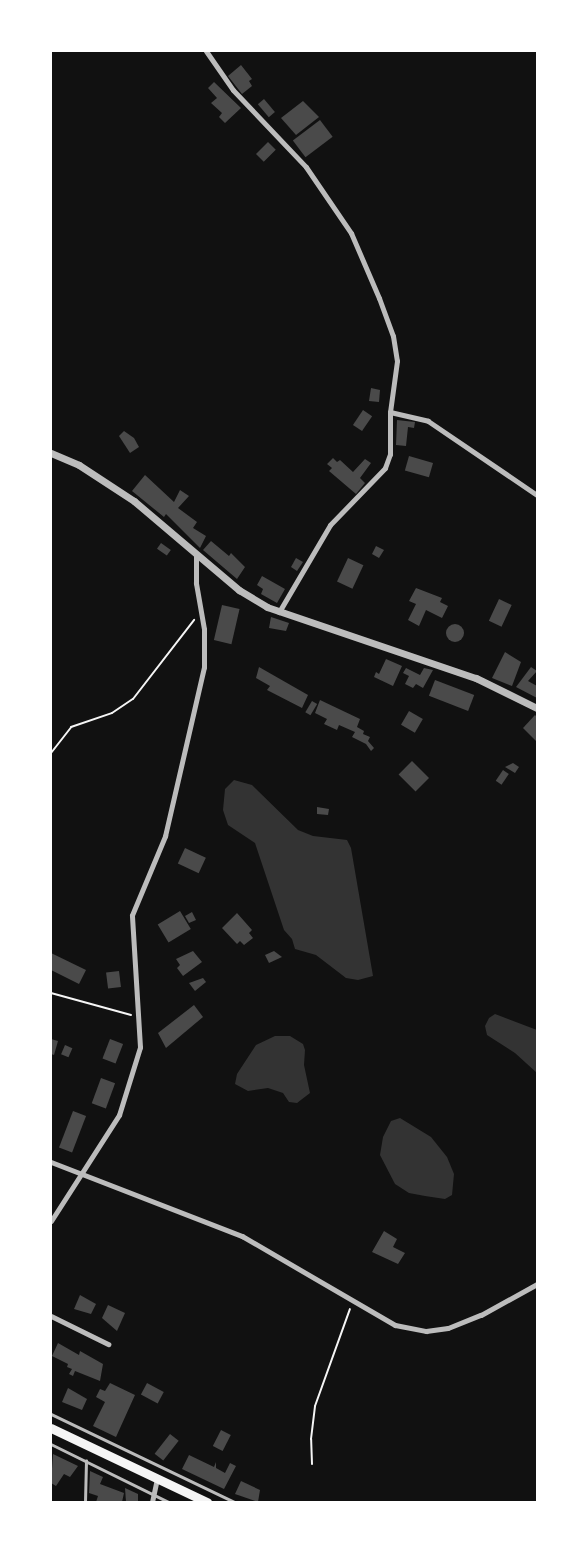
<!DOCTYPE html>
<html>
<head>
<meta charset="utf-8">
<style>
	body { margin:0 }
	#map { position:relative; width:588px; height:1553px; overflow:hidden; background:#111; font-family:Signika,sans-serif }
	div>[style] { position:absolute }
	.water>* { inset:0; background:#333 }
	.building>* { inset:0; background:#4a4a4a; transform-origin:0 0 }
	.round { border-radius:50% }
	.path>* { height:2px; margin:-1px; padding:0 1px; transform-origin:1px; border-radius:1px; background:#f5f5f5 }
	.service>* { height:2.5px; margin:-1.25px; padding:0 1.25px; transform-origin:1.25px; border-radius:1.25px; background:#bcbcbc }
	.minor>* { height:5px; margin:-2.5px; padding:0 2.5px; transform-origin:2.5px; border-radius:2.5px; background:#bcbcbc }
	.tertiary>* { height:7px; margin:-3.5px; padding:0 3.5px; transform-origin:3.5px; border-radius:3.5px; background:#bcbcbc }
	.primary>* { height:9px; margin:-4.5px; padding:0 4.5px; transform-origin:4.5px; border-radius:4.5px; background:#f5f5f5 }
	span { translate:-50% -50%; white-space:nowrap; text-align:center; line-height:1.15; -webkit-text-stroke:5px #fff; paint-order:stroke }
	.frame { position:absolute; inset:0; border:52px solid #fff; pointer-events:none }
</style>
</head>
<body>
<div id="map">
	<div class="water">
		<i style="clip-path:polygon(234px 780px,252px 785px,298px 830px,313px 836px,347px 840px,351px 848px,373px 976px,358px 980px,346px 978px,316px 955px,295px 949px,292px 939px,284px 930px,255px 843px,228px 825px,223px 810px,225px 789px)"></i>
		<i style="clip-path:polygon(495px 1014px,537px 1030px,537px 1073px,515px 1053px,487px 1035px,485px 1026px,489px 1018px)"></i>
		<i style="clip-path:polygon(275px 1036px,290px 1036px,303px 1044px,305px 1050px,304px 1065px,310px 1093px,297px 1103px,289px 1102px,283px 1093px,268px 1088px,248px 1091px,235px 1084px,237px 1074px,256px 1045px)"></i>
		<i style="clip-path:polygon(400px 1118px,431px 1137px,447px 1157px,454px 1174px,452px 1195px,445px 1199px,425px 1196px,409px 1193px,395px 1184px,380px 1155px,383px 1137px,391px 1121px)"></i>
	</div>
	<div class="building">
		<i style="clip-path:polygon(241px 65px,252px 79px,249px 81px,252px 86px,242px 94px,228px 76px)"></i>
		<i style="clip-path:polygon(214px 82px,241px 108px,225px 123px,219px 117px,222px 113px,211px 103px,217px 98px,208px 88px)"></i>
		<i style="left:264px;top:99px;width:17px;height:8px;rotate:50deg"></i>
		<i style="clip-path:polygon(303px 101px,319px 117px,296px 135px,281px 118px)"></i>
		<i style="left:320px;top:120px;width:21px;height:34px;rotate:53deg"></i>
		<i style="left:268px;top:142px;width:11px;height:17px;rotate:45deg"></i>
		<i style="clip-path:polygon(371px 388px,380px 390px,379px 402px,369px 401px)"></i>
		<i style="left:363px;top:410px;width:11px;height:18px;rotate:34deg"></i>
		<i style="clip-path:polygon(397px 420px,415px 422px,414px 428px,408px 427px,406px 446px,396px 445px)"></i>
		<i style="clip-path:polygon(124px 431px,134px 438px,139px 447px,130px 453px,119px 436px)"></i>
		<i style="left:409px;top:456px;width:25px;height:15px;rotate:16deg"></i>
		<i style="clip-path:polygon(333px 458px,337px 462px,340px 460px,353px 472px,365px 459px,371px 463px,360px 478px,365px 483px,356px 494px,329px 471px,332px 468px,327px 464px)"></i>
		<i style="clip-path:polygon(145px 475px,174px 502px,180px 490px,189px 496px,178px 508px,197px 522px,193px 528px,206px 536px,200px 548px,166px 514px,164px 517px,132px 491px)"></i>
		<i style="clip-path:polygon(211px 541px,229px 556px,231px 553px,245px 567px,237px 579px,203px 550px)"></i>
		<i style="left:161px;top:543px;width:12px;height:7px;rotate:35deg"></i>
		<i style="clip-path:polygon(376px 546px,384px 550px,379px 558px,372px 554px)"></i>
		<i style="clip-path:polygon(296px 558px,303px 562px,297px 571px,291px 567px)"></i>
		<i style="left:348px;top:558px;width:17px;height:26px;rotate:25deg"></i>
		<i style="clip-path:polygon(262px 576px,285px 589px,277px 603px,261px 594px,263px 589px,257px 585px)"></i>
		<i style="clip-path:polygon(416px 588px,442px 598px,440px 602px,448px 606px,442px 618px,426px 610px,419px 626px,408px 620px,416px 604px,409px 601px)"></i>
		<i style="left:499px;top:599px;width:14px;height:24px;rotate:25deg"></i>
		<i style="left:222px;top:605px;width:18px;height:36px;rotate:13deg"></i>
		<i style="clip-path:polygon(271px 617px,289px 623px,286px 631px,269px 628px)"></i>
		<i class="round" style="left:446px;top:624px;width:18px;height:18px"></i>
		<i style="clip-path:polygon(505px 652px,521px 662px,512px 686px,492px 678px)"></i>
		<i style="clip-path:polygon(386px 659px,402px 666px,393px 686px,374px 677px,376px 672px,379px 674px)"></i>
		<i style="clip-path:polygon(259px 667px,308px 695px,302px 708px,267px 690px,270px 686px,256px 678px)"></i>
		<i style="clip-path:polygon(531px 667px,537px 671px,528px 681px,537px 686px,537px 698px,516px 687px)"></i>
		<i style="clip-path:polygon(406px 668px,420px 675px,424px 668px,433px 670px,423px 688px,416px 684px,413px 688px,405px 684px,409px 676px,403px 673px)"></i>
		<i style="left:435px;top:680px;width:42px;height:17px;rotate:21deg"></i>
		<i style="clip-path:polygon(320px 700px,360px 719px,357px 727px,364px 731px,363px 734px,370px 737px,368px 741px,374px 748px,371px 751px,366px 744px,352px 737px,355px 732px,339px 725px,337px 730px,324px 724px,327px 719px,315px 713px)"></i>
		<i style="left:312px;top:701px;width:6px;height:13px;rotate:31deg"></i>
		<i style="left:409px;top:711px;width:16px;height:16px;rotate:30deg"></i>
		<i style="clip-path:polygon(535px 715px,537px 717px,537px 742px,523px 728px)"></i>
		<i style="left:412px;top:761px;width:24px;height:19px;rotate:45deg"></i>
		<i style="clip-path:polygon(513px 763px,519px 767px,515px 773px,505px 767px)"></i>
		<i style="left:503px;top:770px;width:7px;height:13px;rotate:34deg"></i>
		<i style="clip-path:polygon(317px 807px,329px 809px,328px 815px,317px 814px)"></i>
		<i style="left:185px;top:848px;width:23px;height:17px;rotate:25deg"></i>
		<i style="left:180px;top:911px;width:21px;height:26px;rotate:59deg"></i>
		<i style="clip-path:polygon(192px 912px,196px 920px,189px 923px,185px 916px)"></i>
		<i style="clip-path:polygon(237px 913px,252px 930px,249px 933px,253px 938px,244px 945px,240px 941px,237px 944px,222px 928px)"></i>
		<i style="clip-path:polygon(193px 951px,202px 962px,183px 976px,177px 968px,180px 965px,176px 959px)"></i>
		<i style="clip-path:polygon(274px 951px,282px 957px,269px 963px,265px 955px)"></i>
		<i style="clip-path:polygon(51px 953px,86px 970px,79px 984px,51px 970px)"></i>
		<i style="left:119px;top:971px;width:16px;height:13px;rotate:83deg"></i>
		<i style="clip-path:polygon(203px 978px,206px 982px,195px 991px,189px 983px)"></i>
		<i style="clip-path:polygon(194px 1005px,203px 1017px,166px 1048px,158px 1033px)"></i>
		<i style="clip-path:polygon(51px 1039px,58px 1041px,54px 1055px,51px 1054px)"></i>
		<i style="left:110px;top:1039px;width:14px;height:21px;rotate:21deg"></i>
		<i style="left:65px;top:1045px;width:8px;height:10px;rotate:23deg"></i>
		<i style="left:101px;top:1078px;width:15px;height:27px;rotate:20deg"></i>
		<i style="left:73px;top:1111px;width:14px;height:39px;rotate:21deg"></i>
		<i style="clip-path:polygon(384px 1231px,397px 1239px,393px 1247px,405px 1253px,398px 1264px,372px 1252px)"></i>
		<i style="clip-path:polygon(80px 1295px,96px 1304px,91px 1314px,74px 1309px)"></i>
		<i style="clip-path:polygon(108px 1305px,125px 1313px,117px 1331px,102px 1318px)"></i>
		<i style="clip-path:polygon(58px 1343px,79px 1355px,80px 1351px,103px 1364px,100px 1381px,75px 1371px,73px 1376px,69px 1374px,72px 1369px,67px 1367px,68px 1364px,52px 1356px)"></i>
		<i style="clip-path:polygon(110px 1383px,135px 1395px,116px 1437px,93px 1426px,105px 1402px,96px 1397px,100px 1389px,105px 1391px)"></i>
		<i style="left:147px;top:1383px;width:19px;height:13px;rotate:28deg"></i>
		<i style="clip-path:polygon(68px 1388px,87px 1399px,82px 1410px,62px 1402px)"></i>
		<i style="left:221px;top:1430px;width:11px;height:18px;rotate:27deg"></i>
		<i style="left:170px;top:1434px;width:11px;height:25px;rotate:38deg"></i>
		<i style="clip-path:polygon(53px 1454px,78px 1466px,70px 1477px,64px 1474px,56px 1486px,51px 1483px)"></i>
		<i style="clip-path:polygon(189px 1455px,214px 1467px,216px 1462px,216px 1468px,225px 1473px,230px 1463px,236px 1466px,224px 1489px,182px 1469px)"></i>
		<i style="clip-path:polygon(90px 1471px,103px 1477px,100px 1484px,124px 1493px,122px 1502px,96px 1502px,98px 1496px,89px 1493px)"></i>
		<i style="clip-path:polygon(241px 1481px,260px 1490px,258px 1502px,235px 1494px)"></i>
		<i style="clip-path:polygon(125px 1488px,138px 1494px,138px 1502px,126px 1502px)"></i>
	</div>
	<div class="path">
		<i style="left:51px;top:753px;width:33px;rotate:-52deg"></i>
		<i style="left:71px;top:727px;width:43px;rotate:-18.9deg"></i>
		<i style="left:112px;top:713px;width:25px;rotate:-34deg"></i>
		<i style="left:133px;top:699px;width:100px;rotate:-52.3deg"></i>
		<i style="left:51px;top:993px;width:83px;rotate:15.4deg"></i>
		<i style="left:312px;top:1464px;width:25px;rotate:-92deg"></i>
		<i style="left:311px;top:1439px;width:33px;rotate:-83deg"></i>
		<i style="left:315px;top:1406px;width:103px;rotate:-70.2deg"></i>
	</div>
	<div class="service">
		<i style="left:51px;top:1414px;width:204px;rotate:25.6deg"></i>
		<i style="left:51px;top:1444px;width:131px;rotate:26.2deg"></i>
		<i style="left:85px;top:1502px;width:41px;rotate:-88.6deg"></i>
	</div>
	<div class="minor">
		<i style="left:206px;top:51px;width:47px;rotate:55.3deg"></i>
		<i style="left:233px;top:90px;width:106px;rotate:46.5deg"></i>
		<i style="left:306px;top:167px;width:80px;rotate:55.7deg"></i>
		<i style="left:351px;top:233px;width:71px;rotate:66.7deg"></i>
		<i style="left:379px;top:298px;width:40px;rotate:69.8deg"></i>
		<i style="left:393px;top:336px;width:25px;rotate:81deg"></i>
		<i style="left:397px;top:361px;width:51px;rotate:97.8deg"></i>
		<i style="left:390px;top:412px;width:42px;rotate:90deg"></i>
		<i style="left:390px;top:454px;width:15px;rotate:110deg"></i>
		<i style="left:385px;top:468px;width:79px;rotate:134deg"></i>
		<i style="left:330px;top:525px;width:101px;rotate:120.4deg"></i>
		<i style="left:390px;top:412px;width:39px;rotate:13deg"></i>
		<i style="left:428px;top:421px;width:132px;rotate:34.2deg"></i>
		<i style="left:51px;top:1162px;width:205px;rotate:21.2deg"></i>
		<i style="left:242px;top:1236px;width:177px;rotate:30.2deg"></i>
		<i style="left:395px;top:1325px;width:32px;rotate:11deg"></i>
		<i style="left:426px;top:1331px;width:22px;rotate:-8deg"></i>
		<i style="left:448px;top:1328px;width:35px;rotate:-22deg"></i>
		<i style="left:481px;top:1315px;width:64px;rotate:-29deg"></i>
		<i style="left:51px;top:1221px;width:126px;rotate:-57.3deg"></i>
		<i style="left:119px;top:1115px;width:71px;rotate:-72.8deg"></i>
		<i style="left:140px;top:1047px;width:132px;rotate:-93.5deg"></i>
		<i style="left:132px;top:915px;width:86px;rotate:-67.3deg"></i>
		<i style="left:165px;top:836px;width:173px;rotate:-77deg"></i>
		<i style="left:204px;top:667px;width:38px;rotate:-90deg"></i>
		<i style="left:204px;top:629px;width:47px;rotate:-99.9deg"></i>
		<i style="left:196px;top:583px;width:29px;rotate:-90deg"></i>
		<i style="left:51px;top:1316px;width:64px;rotate:26.2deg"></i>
		<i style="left:152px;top:1502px;width:25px;rotate:-78deg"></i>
	</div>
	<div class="tertiary">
		<i style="left:51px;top:453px;width:30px;rotate:23deg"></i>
		<i style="left:79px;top:465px;width:66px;rotate:33.2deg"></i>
		<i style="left:134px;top:501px;width:138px;rotate:40.3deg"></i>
		<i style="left:239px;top:590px;width:33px;rotate:31deg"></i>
		<i style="left:267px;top:607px;width:221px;rotate:18.8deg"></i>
		<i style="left:476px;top:678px;width:68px;rotate:26.2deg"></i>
	</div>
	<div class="primary">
		<i style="left:51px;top:1428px;width:173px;rotate:25.4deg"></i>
	</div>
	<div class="frame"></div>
</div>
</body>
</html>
